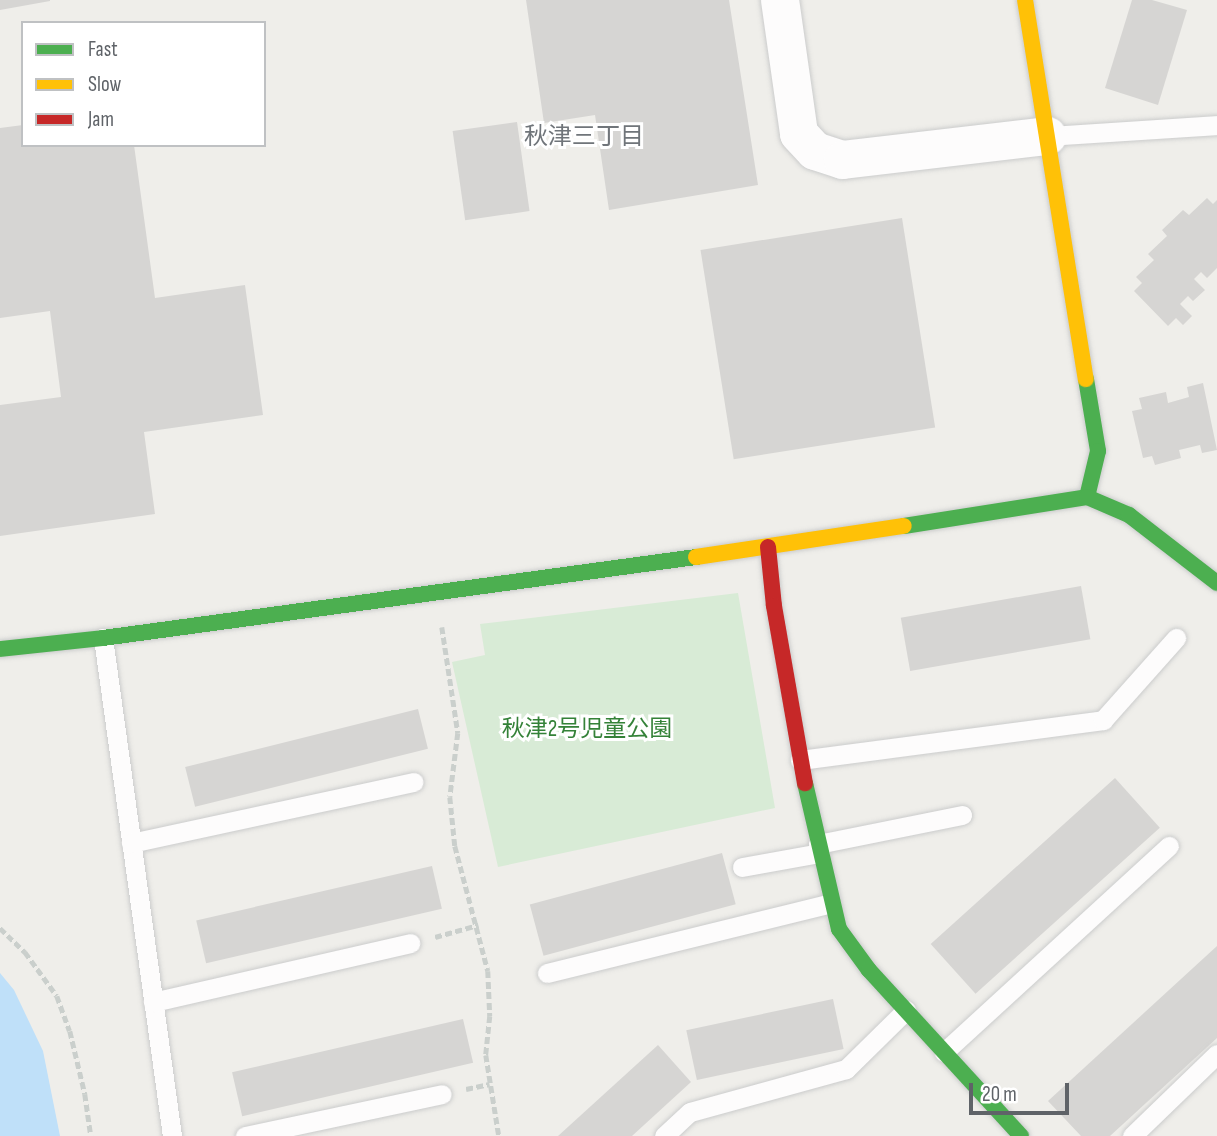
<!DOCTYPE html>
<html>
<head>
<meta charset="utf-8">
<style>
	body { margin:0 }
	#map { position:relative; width:1217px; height:1136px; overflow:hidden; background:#efeeea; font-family:"Sofia Sans Condensed","Noto Sans JP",sans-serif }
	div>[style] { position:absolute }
	.green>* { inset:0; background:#d8ebd6 }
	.water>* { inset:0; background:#bfe0f9 }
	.building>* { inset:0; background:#d6d5d3; transform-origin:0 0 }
	.path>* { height:4.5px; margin-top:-2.25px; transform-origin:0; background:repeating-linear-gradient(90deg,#cacfcc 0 7px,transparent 0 10.5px) }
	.roads { filter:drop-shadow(0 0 2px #cbcccc) drop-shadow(0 0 2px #cbcccc) }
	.lane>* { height:19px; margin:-9.5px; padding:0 9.5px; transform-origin:9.5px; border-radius:9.5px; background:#fdfcfc }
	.street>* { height:38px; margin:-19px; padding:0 19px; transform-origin:19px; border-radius:19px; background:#fdfcfc }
	.fast>* { height:16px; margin:-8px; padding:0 8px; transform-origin:8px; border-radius:8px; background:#4caf50 }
	.slow>* { height:16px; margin:-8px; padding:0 8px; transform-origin:8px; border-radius:8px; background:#ffc107 }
	.jam>* { height:16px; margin:-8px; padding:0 8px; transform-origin:8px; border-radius:8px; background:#c62828 }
	span { translate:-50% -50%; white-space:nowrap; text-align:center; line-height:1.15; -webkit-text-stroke:6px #fff; paint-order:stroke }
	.park-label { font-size:23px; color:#348238 }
	.neighbourhood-label { font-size:24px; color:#70757a }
	.legend { position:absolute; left:21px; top:21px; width:245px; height:126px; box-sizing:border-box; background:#fff; border:2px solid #bfc1c3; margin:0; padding:9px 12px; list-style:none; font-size:21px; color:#5f6368 }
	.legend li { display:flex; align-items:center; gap:14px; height:35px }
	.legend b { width:35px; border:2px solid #bfc1c3 }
	.scale { position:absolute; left:969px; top:1083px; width:100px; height:32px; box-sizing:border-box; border:4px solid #5f6368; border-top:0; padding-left:9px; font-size:21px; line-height:24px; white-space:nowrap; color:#5f6368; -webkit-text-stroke:5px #fff; paint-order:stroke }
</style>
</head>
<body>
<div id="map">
	<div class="green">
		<i style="clip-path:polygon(738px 593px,775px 808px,498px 867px,452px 662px,485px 655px,480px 624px)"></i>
	</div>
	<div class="water">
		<i style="clip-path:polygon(0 973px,14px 990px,43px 1051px,60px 1136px,0 1136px)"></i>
	</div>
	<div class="building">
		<i style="clip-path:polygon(0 0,50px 0,50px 1px,0 10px)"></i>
		<i style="clip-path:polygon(526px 0,729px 0,758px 185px,609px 210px,595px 115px,544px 123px)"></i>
		<i style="clip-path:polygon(1132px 0,1152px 0,1187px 10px,1158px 105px,1105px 88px)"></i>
		<i style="left:517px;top:122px;width:90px;height:65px;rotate:82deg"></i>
		<i style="clip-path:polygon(23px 125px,23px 145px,134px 145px,155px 298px,245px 285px,263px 415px,144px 432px,155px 514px,0 536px,0 405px,61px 397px,50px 311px,0 318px,0 128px)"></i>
		<i style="clip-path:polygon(1207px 198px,1213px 204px,1217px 200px,1217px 268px,1207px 278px,1201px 272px,1194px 279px,1205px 290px,1193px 301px,1188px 296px,1180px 304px,1192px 316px,1183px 325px,1176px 318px,1168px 326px,1134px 291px,1142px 283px,1136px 277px,1154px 260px,1148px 254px,1167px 236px,1162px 230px,1183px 210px,1189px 215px)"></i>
		<i style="left:902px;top:218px;width:212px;height:204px;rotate:81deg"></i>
		<i style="clip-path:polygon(1203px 383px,1217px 450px,1202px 453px,1200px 445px,1179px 450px,1181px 458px,1155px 465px,1152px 456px,1143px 458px,1132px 411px,1142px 409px,1139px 398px,1166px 392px,1168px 403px,1189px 397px,1187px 387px)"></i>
		<i style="left:1081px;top:586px;width:54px;height:183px;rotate:80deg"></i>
		<i style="left:418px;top:709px;width:41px;height:240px;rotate:76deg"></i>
		<i style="left:1115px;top:778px;width:67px;height:248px;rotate:48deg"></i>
		<i style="left:722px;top:853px;width:53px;height:199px;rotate:75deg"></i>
		<i style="left:432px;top:866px;width:44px;height:242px;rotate:77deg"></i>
		<i style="clip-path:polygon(1217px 946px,1217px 1038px,1110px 1136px,1081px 1136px,1048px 1101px)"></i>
		<i style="left:833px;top:999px;width:51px;height:150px;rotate:78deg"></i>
		<i style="left:463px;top:1019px;width:45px;height:237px;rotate:77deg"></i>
		<i style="clip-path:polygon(658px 1045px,691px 1082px,632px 1136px,558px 1136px)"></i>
	</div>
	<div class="path">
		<i style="left:442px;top:627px;width:107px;rotate:81.4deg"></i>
		<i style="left:458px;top:733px;width:64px;rotate:97.1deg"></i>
		<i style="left:450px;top:797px;width:49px;rotate:84.2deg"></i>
		<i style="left:455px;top:846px;width:129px;rotate:75.2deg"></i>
		<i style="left:488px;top:971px;width:45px;rotate:87.5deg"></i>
		<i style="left:490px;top:1016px;width:39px;rotate:96deg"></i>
		<i style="left:486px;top:1055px;width:82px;rotate:80.9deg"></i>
		<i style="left:0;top:928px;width:35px;rotate:44deg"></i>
		<i style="left:25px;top:952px;width:54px;rotate:54deg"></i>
		<i style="left:57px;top:996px;width:37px;rotate:70deg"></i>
		<i style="left:70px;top:1031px;width:65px;rotate:76.6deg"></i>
		<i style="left:85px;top:1094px;width:42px;rotate:81.9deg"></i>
		<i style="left:435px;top:937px;width:45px;rotate:-15.6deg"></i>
		<i style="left:466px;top:1089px;width:24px;rotate:-12deg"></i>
	</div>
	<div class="roads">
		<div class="lane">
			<i style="left:1048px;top:136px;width:169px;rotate:-3.7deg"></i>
			<i style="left:103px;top:638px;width:503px;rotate:82.11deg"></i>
			<i style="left:800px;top:760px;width:306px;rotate:-7.5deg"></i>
			<i style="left:1103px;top:720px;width:110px;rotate:-48.3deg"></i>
			<i style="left:131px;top:843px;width:289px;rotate:-12.2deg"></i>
			<i style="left:818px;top:844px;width:147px;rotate:-11.4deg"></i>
			<i style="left:742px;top:867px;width:79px;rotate:-10.2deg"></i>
			<i style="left:547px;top:973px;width:292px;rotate:-13.8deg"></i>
			<i style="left:153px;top:1002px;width:264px;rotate:-12.9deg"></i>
			<i style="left:944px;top:1052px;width:305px;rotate:-42.5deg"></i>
			<i style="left:245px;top:1136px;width:201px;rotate:-12deg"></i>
			<i style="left:664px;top:1136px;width:35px;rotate:-43deg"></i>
			<i style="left:690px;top:1112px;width:162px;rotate:-15.4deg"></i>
			<i style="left:846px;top:1069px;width:84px;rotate:-44.5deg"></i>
			<i style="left:1132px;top:1136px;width:118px;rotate:-44deg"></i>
		</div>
		<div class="street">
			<i style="left:780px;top:0;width:135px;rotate:81.9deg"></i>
			<i style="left:799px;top:134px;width:23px;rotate:47deg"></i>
			<i style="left:815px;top:151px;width:29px;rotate:18deg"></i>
			<i style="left:843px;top:160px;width:206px;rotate:-6.7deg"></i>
		</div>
		<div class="fast">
			<i style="left:1086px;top:379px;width:73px;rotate:80.5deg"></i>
			<i style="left:1098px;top:451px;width:47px;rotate:103.4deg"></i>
			<i style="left:904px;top:526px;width:185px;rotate:-9deg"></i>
			<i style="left:1087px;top:497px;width:46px;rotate:23.2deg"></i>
			<i style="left:1129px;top:515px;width:111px;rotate:37.7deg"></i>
			<i style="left:0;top:649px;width:104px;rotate:-6.1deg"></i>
			<i style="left:103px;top:638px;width:599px;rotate:-7.78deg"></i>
			<i style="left:805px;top:783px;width:150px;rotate:76.9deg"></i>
			<i style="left:839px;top:929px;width:51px;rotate:53.8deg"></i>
			<i style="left:869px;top:970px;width:225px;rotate:47.5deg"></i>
		</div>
		<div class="slow">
			<i style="left:1025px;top:0;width:384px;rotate:80.9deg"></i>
			<i style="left:696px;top:557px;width:210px;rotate:-8.5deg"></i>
		</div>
		<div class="jam">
			<i style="left:768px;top:547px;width:59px;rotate:84.2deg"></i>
			<i style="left:774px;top:606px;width:180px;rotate:80.1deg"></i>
		</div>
	</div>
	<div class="park-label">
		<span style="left:587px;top:729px">秋津2号児童公園</span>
	</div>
	<div class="neighbourhood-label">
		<span style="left:584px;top:137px">秋津三丁目</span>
	</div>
	<ul class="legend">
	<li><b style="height:9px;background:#4caf50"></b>Fast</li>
	<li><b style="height:9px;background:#ffc107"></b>Slow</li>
	<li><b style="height:9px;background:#c62828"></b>Jam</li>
	</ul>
	<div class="scale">20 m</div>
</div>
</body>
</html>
